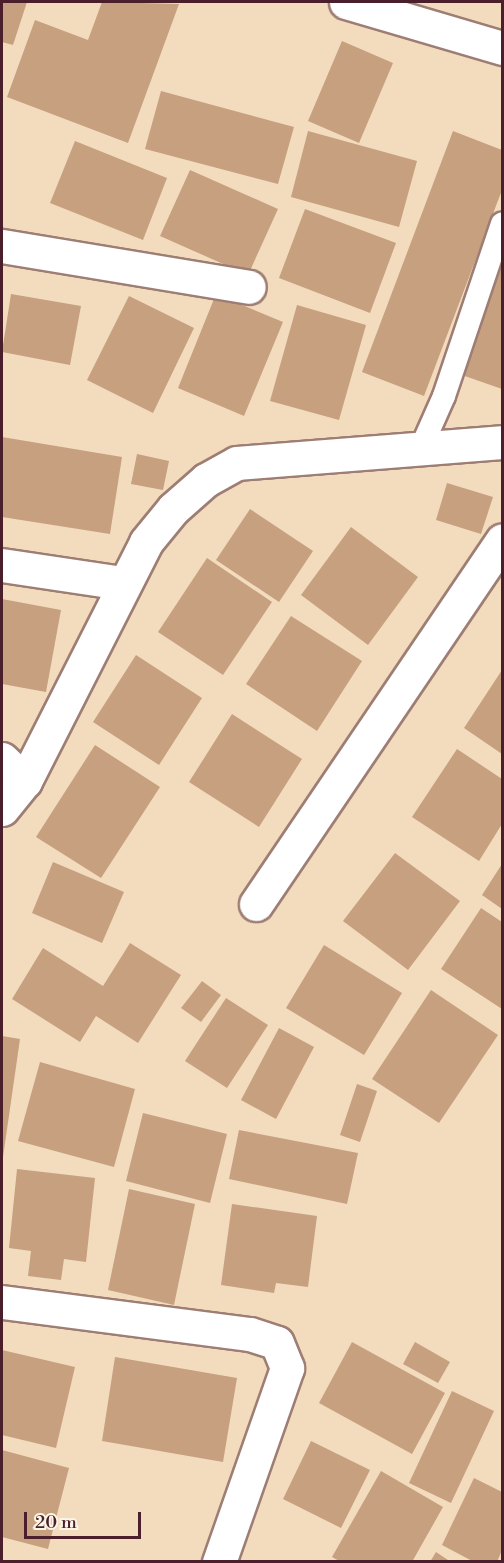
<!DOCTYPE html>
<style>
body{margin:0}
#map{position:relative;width:504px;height:1563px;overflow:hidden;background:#f3dcbd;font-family:"Libre Bodoni",serif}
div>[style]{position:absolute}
.building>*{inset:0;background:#c6a07f}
.roads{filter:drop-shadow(2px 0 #9e7e74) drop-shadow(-2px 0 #9e7e74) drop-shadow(0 2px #9e7e74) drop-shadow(0 -2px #9e7e74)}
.lane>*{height:22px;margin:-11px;padding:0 11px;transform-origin:11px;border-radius:11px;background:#fff}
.street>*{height:33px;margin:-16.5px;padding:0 16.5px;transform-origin:16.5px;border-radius:16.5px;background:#fff}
span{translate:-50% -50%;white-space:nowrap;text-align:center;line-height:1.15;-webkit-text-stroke:6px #fcf5e5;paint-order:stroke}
.frame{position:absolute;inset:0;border:3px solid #4a1f2b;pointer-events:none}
.scale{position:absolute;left:24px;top:1512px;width:117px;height:27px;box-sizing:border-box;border:3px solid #4a1f2b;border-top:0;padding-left:8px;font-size:18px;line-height:21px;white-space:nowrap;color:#4a1f2b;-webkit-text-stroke:4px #fcf5e5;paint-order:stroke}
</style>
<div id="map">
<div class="building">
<div style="clip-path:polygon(2px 2px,27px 2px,13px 45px,2px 42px)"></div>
<div style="clip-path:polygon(102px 2px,179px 4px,128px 143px,7px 97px,35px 20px,88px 40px)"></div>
<div style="clip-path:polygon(342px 41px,393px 63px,359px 143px,308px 121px)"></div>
<div style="clip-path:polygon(161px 91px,294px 127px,278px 184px,145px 149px)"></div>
<div style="clip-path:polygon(308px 131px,417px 161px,399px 227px,291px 197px)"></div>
<div style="clip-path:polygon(453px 131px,502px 150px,502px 190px,424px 396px,362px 372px)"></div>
<div style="clip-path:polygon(75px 141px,167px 178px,143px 240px,50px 203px)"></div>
<div style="clip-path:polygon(190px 170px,278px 209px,248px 275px,160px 236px)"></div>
<div style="clip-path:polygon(305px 209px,396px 243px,370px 313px,279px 278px)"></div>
<div style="clip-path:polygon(502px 260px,502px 389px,462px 375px)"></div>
<div style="clip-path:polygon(11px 294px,81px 306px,70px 365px,2px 352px)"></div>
<div style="clip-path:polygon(216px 294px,283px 322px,244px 416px,178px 388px)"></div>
<div style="clip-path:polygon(129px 296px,194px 328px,153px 413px,87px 380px)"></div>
<div style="clip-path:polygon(297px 305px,366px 325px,339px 420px,270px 401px)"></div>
<div style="clip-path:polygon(2px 437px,122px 457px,110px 534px,2px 517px)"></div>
<div style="clip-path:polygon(137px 454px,169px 461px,163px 490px,131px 484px)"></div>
<div style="clip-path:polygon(447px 483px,493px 497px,481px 534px,436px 520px)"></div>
<div style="clip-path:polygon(250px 509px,313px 551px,279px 602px,216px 560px)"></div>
<div style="clip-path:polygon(351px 527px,418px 577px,368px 645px,301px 595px)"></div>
<div style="clip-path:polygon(207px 558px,272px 602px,223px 675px,158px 632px)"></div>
<div style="clip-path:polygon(2px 599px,61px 610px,46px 692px,2px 684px)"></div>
<div style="clip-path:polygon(291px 616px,362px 661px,317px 731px,246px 684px)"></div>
<div style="clip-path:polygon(136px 655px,202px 698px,159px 765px,93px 722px)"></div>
<div style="clip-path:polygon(502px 670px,502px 754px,464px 728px)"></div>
<div style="clip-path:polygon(232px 714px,302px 759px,259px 827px,189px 782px)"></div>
<div style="clip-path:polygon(95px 745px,160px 787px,101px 878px,36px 837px)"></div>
<div style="clip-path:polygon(457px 749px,502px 779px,502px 824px,479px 861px,412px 817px)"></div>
<div style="clip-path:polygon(395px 853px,460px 901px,408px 970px,343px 921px)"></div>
<div style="clip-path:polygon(53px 862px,124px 892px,102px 943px,32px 913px)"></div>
<div style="clip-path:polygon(502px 864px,502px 909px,482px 895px)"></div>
<div style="clip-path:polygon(481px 908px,502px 922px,502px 1009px,441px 969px)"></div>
<div style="clip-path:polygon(130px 943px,181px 975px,138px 1043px,96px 1016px,80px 1042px,12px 999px,43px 948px,103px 986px)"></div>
<div style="clip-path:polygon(324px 945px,402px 993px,364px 1055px,286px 1008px)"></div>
<div style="clip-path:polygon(202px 981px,221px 995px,201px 1022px,181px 1008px)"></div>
<div style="clip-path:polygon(431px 990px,498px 1035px,439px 1123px,372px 1079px)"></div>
<div style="clip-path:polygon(226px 998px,268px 1025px,227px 1088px,185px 1061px)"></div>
<div style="clip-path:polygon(279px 1028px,314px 1047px,276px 1119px,241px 1100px)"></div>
<div style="clip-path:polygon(2px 1036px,20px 1039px,3px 1157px,2px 1157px)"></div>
<div style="clip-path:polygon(40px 1062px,135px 1089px,114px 1167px,18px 1141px)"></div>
<div style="clip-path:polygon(357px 1084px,377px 1091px,360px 1142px,340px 1135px)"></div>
<div style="clip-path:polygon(143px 1113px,227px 1134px,210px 1203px,126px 1181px)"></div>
<div style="clip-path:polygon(239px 1130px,358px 1153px,347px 1204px,229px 1179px)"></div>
<div style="clip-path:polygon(17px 1169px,95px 1178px,86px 1262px,64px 1259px,61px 1280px,28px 1276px,31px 1251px,9px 1248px)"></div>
<div style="clip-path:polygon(129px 1189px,195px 1204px,174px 1305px,108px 1290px)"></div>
<div style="clip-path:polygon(232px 1204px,317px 1216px,308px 1287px,276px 1283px,274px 1293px,221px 1285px)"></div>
<div style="clip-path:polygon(352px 1342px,445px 1393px,412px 1454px,319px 1403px)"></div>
<div style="clip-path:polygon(415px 1342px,450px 1362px,438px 1383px,403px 1364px)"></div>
<div style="clip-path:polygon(2px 1350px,75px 1367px,56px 1448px,2px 1435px)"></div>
<div style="clip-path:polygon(115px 1357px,237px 1378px,223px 1462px,102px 1441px)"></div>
<div style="clip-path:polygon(452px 1391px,494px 1411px,451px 1503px,409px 1483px)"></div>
<div style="clip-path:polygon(311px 1441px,370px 1470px,341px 1528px,283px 1499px)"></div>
<div style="clip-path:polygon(2px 1450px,69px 1468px,48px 1549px,2px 1537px)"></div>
<div style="clip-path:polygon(381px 1471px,443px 1507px,412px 1562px,341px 1562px,332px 1557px)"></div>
<div style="clip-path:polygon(474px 1478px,502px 1492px,502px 1550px,497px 1562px,474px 1562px,442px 1545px)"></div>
<div style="clip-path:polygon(436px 1552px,451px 1562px,430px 1562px)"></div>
</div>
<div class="roads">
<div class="lane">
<div style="left:421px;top:448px;width:57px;rotate:-66.1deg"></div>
<div style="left:444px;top:396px;width:182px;rotate:-71.4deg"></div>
</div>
<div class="street">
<div style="left:346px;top:2px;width:163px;rotate:16.4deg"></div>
<div style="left:2px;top:246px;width:250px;rotate:9.4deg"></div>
<div style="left:2px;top:565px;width:122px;rotate:8.5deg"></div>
<div style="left:2px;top:759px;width:32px;rotate:44deg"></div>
<div style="left:2px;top:809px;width:36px;rotate:-51deg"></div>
<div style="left:25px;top:781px;width:268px;rotate:-63.1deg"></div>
<div style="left:146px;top:542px;width:43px;rotate:-50.7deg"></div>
<div style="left:173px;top:509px;width:44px;rotate:-41.3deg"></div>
<div style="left:206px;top:480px;width:35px;rotate:-29deg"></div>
<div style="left:237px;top:463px;width:266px;rotate:-4.5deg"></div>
<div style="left:256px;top:904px;width:439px;rotate:-55.9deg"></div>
<div style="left:2px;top:1302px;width:250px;rotate:7.4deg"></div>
<div style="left:250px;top:1334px;width:28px;rotate:18deg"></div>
<div style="left:277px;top:1343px;width:27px;rotate:68deg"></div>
<div style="left:287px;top:1368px;width:206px;rotate:109.3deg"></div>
</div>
</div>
<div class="frame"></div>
<div class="scale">20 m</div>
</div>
